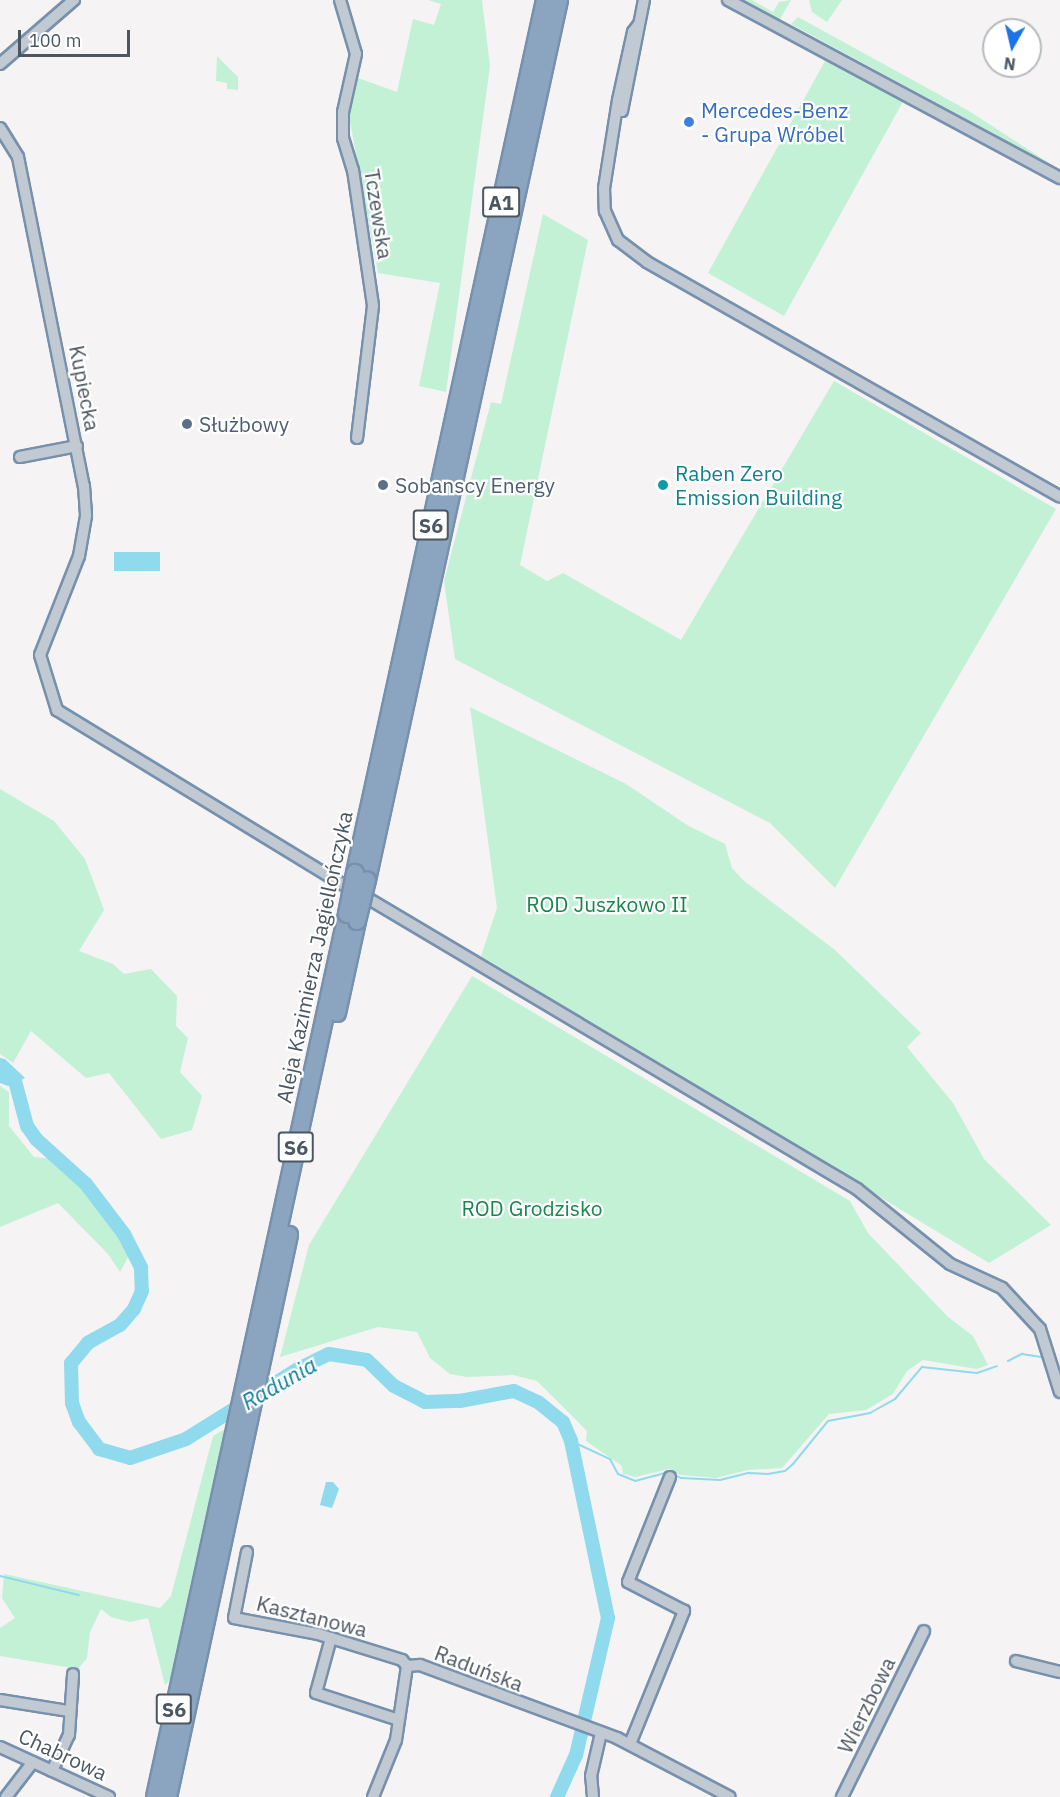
<!DOCTYPE html>
<meta charset="utf-8">
<style>
body{margin:0}
#map{position:relative;width:1060px;height:1797px;overflow:hidden;background:#f5f3f3;font-family:"IBM Plex Sans",sans-serif}
div>[style]{position:absolute}
.green>*{inset:0;background:#c3f1d5}
.water>*{inset:0;background:#90daee}
.stream>*{height:2px;margin:-1px;padding:0 1px;transform-origin:1px;border-radius:1px;background:#90daee}
.river>*{height:14px;margin:-7px;padding:0 7px;transform-origin:7px;border-radius:7px;background:#90daee}
.roads{filter:drop-shadow(2px 0 #7690ad) drop-shadow(-2px 0 #7690ad) drop-shadow(0 2px #7690ad) drop-shadow(0 -2px #7690ad)}
.minor>*{height:10px;margin:-5px;padding:0 5px;transform-origin:5px;border-radius:5px;background:#c1cad2}
.highway>*{height:16px;margin:-8px;padding:0 8px;transform-origin:8px;border-radius:8px;background:#8ba5c1}
.bridges{filter:drop-shadow(2px 0 #7690ad) drop-shadow(-2px 0 #7690ad) drop-shadow(0 2px #7690ad) drop-shadow(0 -2px #7690ad)}
.highway-bridge>*{height:16px;margin:-8px;padding:0 8px;transform-origin:8px;border-radius:8px;background:#8ba5c1}
.dots>*{width:16px;height:16px;translate:-50% -50%;box-sizing:border-box;border:3px solid #fff;border-radius:50%}
span{translate:-50% -50%;white-space:nowrap;text-align:center;line-height:1.15;-webkit-text-stroke:4.5px #fff;paint-order:stroke}
.shield-label span{padding:2px 4px;background:#fff;border:2px solid;border-radius:4px;-webkit-text-stroke-width:0}
.shield-label{font-size:20px;color:#4a5661;font-weight:700}
.shop-label{font-size:21px;color:#366cbe}
.left{translate:0 -50%;text-align:left}
.street-label{font-size:21px;color:#4a5661}
.service-label{font-size:21px;color:#4e5e75}
.culture-label{font-size:21px;color:#0d838f}
.park-label{font-size:21px;color:#17864f}
.water-label{font-size:22px;color:#0c7c9b;font-style:italic}
.north{position:absolute;left:982px;top:18px;width:60px;height:60px;box-sizing:border-box;background:#fff;border:2px solid #b7bbc0;border-radius:50%;rotate:188deg;font-size:16px;font-weight:700;line-height:24px;text-align:center;color:#4a5661}
.north::after{content:'';display:block;margin:auto;width:21px;height:27px;background:#1a73e8;clip-path:polygon(50% 0,100% 100%,50% 72%,0 100%)}
.scale{position:absolute;left:18px;top:30px;width:112px;height:27px;box-sizing:border-box;border:3px solid #4a5661;border-top:0;padding-left:8px;font-size:18px;line-height:21px;white-space:nowrap;color:#4a5661;-webkit-text-stroke:4px #fff;paint-order:stroke}
</style>
<div id="map">
<div class="green">
<div style="clip-path:polygon(428px 0,482px 0,490px 66px,446px 392px,419px 386px,440px 283px,378px 273px,349px 116px,358px 78px,397px 92px,413px 19px,434px 25px,441px 4px)"></div>
<div style="clip-path:polygon(737px 0,752px 0,773px 12px,779px 2px,791px 0,779px 21px)"></div>
<div style="clip-path:polygon(809px 0,842px 0,827px 22px,812px 12px)"></div>
<div style="clip-path:polygon(798px 17px,969px 111px,1060px 170px,791px 24px)"></div>
<div style="clip-path:polygon(821px 54px,905px 98px,784px 316px,708px 273px,825px 61px,819px 57px)"></div>
<div style="clip-path:polygon(217px 56px,238px 77px,238px 90px,227px 89px,227px 83px,216px 81px)"></div>
<div style="clip-path:polygon(543px 214px,588px 240px,520px 565px,547px 581px,563px 573px,681px 640px,834px 381px,1056px 509px,835px 888px,770px 823px,455px 659px,444px 581px,491px 402px,501px 404px)"></div>
<div style="clip-path:polygon(470px 707px,626px 784px,687px 825px,725px 844px,732px 868px,743px 880px,835px 950px,921px 1033px,907px 1047px,953px 1103px,984px 1159px,1051px 1225px,989px 1263px,481px 956px,497px 908px)"></div>
<div style="clip-path:polygon(0 789px,54px 821px,85px 859px,104px 910px,79px 951px,113px 964px,124px 974px,151px 969px,177px 996px,176px 1026px,188px 1038px,180px 1072px,202px 1096px,192px 1130px,161px 1139px,109px 1073px,86px 1078px,31px 1031px,13px 1063px,0 1054px)"></div>
<div style="clip-path:polygon(472px 976px,850px 1201px,868px 1233px,948px 1317px,973px 1336px,988px 1365px,977px 1369px,923px 1360px,907px 1371px,893px 1394px,866px 1410px,829px 1414px,782px 1468px,748px 1470px,716px 1478px,680px 1475px,669px 1469px,635px 1477px,623px 1474px,622px 1466px,586px 1441px,587px 1431px,537px 1381px,513px 1375px,467px 1377px,450px 1374px,430px 1358px,417px 1332px,378px 1327px,280px 1357px,309px 1245px)"></div>
<div style="clip-path:polygon(0 1086px,9px 1092px,9px 1126px,34px 1157px,55px 1159px,86px 1184px,133px 1248px,120px 1272px,108px 1254px,58px 1203px,0 1227px)"></div>
<div style="clip-path:polygon(227px 1428px,173px 1677px,165px 1685px,148px 1618px,130px 1622px,111px 1617px,101px 1609px,90px 1632px,87px 1658px,78px 1669px,0 1656px,0 1628px,15px 1618px,2px 1598px,4px 1574px,160px 1608px,171px 1596px,213px 1436px)"></div>
</div>
<div class="water">
<div style="clip-path:polygon(114px 552px,160px 552px,160px 571px,114px 571px)"></div>
<div style="clip-path:polygon(0 1058px,5px 1059px,25px 1078px,8px 1086px,0 1083px)"></div>
<div style="clip-path:polygon(326px 1482px,333px 1482px,339px 1489px,332px 1508px,320px 1505px)"></div>
</div>
<div class="stream">
<div style="left:1008px;top:1361px;width:16px;rotate:-27deg"></div>
<div style="left:1022px;top:1354px;width:24px;rotate:9deg"></div>
<div style="left:571px;top:1441px;width:43px;rotate:24.8deg"></div>
<div style="left:610px;top:1459px;width:17px;rotate:62deg"></div>
<div style="left:618px;top:1474px;width:18px;rotate:22deg"></div>
<div style="left:635px;top:1481px;width:34px;rotate:-15deg"></div>
<div style="left:668px;top:1472px;width:14px;rotate:25deg"></div>
<div style="left:681px;top:1478px;width:39px;rotate:3deg"></div>
<div style="left:720px;top:1480px;width:30px;rotate:-14deg"></div>
<div style="left:749px;top:1473px;width:19px;rotate:3deg"></div>
<div style="left:768px;top:1474px;width:17px;rotate:-10deg"></div>
<div style="left:785px;top:1471px;width:11px;rotate:-41deg"></div>
<div style="left:793px;top:1464px;width:55px;rotate:-50.9deg"></div>
<div style="left:828px;top:1421px;width:43px;rotate:-10.8deg"></div>
<div style="left:870px;top:1413px;width:29px;rotate:-29deg"></div>
<div style="left:895px;top:1399px;width:42px;rotate:-49.8deg"></div>
<div style="left:922px;top:1367px;width:55px;rotate:6.2deg"></div>
<div style="left:977px;top:1373px;width:21px;rotate:-19deg"></div>
<div style="left:0;top:1576px;width:81px;rotate:13.5deg"></div>
</div>
<div class="river">
<div style="left:0;top:1071px;width:18px;rotate:34deg"></div>
<div style="left:15px;top:1081px;width:47px;rotate:75.1deg"></div>
<div style="left:27px;top:1126px;width:16px;rotate:55deg"></div>
<div style="left:36px;top:1139px;width:67px;rotate:42deg"></div>
<div style="left:86px;top:1184px;width:63px;rotate:52.8deg"></div>
<div style="left:124px;top:1234px;width:38px;rotate:63deg"></div>
<div style="left:141px;top:1268px;width:23px;rotate:88deg"></div>
<div style="left:142px;top:1291px;width:20px;rotate:114deg"></div>
<div style="left:134px;top:1309px;width:21px;rotate:131deg"></div>
<div style="left:120px;top:1325px;width:37px;rotate:151deg"></div>
<div style="left:88px;top:1343px;width:26px;rotate:130deg"></div>
<div style="left:71px;top:1363px;width:40px;rotate:88.6deg"></div>
<div style="left:72px;top:1403px;width:20px;rotate:70deg"></div>
<div style="left:79px;top:1422px;width:34px;rotate:53deg"></div>
<div style="left:99px;top:1449px;width:32px;rotate:16deg"></div>
<div style="left:130px;top:1458px;width:59px;rotate:-18.7deg"></div>
<div style="left:186px;top:1439px;width:132px;rotate:-32deg"></div>
<div style="left:298px;top:1369px;width:34px;rotate:-26deg"></div>
<div style="left:329px;top:1354px;width:38px;rotate:9deg"></div>
<div style="left:367px;top:1360px;width:37px;rotate:44deg"></div>
<div style="left:394px;top:1386px;width:35px;rotate:27deg"></div>
<div style="left:425px;top:1402px;width:35px;rotate:-2deg"></div>
<div style="left:460px;top:1401px;width:55px;rotate:-10.5deg"></div>
<div style="left:514px;top:1391px;width:26px;rotate:25deg"></div>
<div style="left:538px;top:1402px;width:32px;rotate:39deg"></div>
<div style="left:563px;top:1422px;width:21px;rotate:67deg"></div>
<div style="left:571px;top:1441px;width:181px;rotate:78.2deg"></div>
<div style="left:608px;top:1618px;width:141px;rotate:103.1deg"></div>
<div style="left:576px;top:1755px;width:46px;rotate:114.3deg"></div>
</div>
<div class="roads">
<div class="minor">
<div style="left:340px;top:0;width:56px;rotate:73.5deg"></div>
<div style="left:356px;top:54px;width:59px;rotate:102.6deg"></div>
<div style="left:343px;top:112px;width:26px;rotate:90deg"></div>
<div style="left:343px;top:138px;width:34px;rotate:73deg"></div>
<div style="left:353px;top:170px;width:137px;rotate:81.6deg"></div>
<div style="left:373px;top:306px;width:133px;rotate:96.9deg"></div>
<div style="left:728px;top:0;width:377px;rotate:28.2deg"></div>
<div style="left:639px;top:24px;width:10px;rotate:127deg"></div>
<div style="left:633px;top:32px;width:70px;rotate:102.4deg"></div>
<div style="left:618px;top:100px;width:89px;rotate:99deg"></div>
<div style="left:604px;top:188px;width:23px;rotate:88deg"></div>
<div style="left:605px;top:211px;width:32px;rotate:66deg"></div>
<div style="left:618px;top:240px;width:36px;rotate:37deg"></div>
<div style="left:647px;top:262px;width:475px;rotate:29.6deg"></div>
<div style="left:0;top:64px;width:98px;rotate:-40.9deg"></div>
<div style="left:622px;top:111px;width:113px;rotate:-78.8deg"></div>
<div style="left:0;top:128px;width:34px;rotate:58deg"></div>
<div style="left:18px;top:157px;width:336px;rotate:78.7deg"></div>
<div style="left:84px;top:486px;width:30px;rotate:86deg"></div>
<div style="left:86px;top:516px;width:41px;rotate:99.9deg"></div>
<div style="left:79px;top:556px;width:106px;rotate:111.5deg"></div>
<div style="left:40px;top:655px;width:58px;rotate:72.8deg"></div>
<div style="left:57px;top:710px;width:336px;rotate:31.4deg"></div>
<div style="left:20px;top:457px;width:58px;rotate:-10.9deg"></div>
<div style="left:369px;top:899px;width:568px;rotate:30.72deg"></div>
<div style="left:857px;top:1189px;width:119px;rotate:38.9deg"></div>
<div style="left:950px;top:1264px;width:57px;rotate:24.8deg"></div>
<div style="left:1002px;top:1288px;width:56px;rotate:47.2deg"></div>
<div style="left:1040px;top:1329px;width:66px;rotate:72.4deg"></div>
<div style="left:247px;top:1552px;width:67px;rotate:101.1deg"></div>
<div style="left:234px;top:1618px;width:86px;rotate:10.8deg"></div>
<div style="left:318px;top:1634px;width:88px;rotate:17.2deg"></div>
<div style="left:402px;top:1660px;width:8px;rotate:50deg"></div>
<div style="left:331px;top:1638px;width:57px;rotate:105.3deg"></div>
<div style="left:316px;top:1693px;width:87px;rotate:18deg"></div>
<div style="left:1016px;top:1661px;width:45px;rotate:14deg"></div>
<div style="left:407px;top:1666px;width:13px;rotate:-4deg"></div>
<div style="left:420px;top:1665px;width:210px;rotate:20.3deg"></div>
<div style="left:617px;top:1738px;width:127px;rotate:27.6deg"></div>
<div style="left:0;top:1700px;width:70px;rotate:9.1deg"></div>
<div style="left:630px;top:1744px;width:144px;rotate:-67.9deg"></div>
<div style="left:684px;top:1611px;width:63px;rotate:-152.6deg"></div>
<div style="left:628px;top:1582px;width:113px;rotate:-68.2deg"></div>
<div style="left:0;top:1747px;width:120px;rotate:24.6deg"></div>
<div style="left:52px;top:1771px;width:40px;rotate:-65deg"></div>
<div style="left:69px;top:1735px;width:61px;rotate:-86.2deg"></div>
<div style="left:6px;top:1797px;width:44px;rotate:-52.4deg"></div>
<div style="left:373px;top:1797px;width:61px;rotate:-68deg"></div>
<div style="left:396px;top:1740px;width:75px;rotate:-81.5deg"></div>
<div style="left:593px;top:1797px;width:21px;rotate:-95deg"></div>
<div style="left:591px;top:1776px;width:44px;rotate:-76.9deg"></div>
<div style="left:842px;top:1797px;width:185px;rotate:-63.7deg"></div>
</div>
<div class="highway">
<div style="left:355px;top:873px;width:893px;rotate:-77.72deg"></div>
<div style="left:367px;top:880px;width:901px;rotate:-77.69deg"></div>
<div style="left:337px;top:1013px;width:94px;rotate:-77.7deg"></div>
<div style="left:155px;top:1797px;width:904px;rotate:-77.73deg"></div>
<div style="left:168px;top:1797px;width:575px;rotate:-77.85deg"></div>
</div>
</div>
<div class="bridges">
<div class="highway-bridge">
<div style="left:347px;top:914px;width:42px;rotate:-79deg"></div>
<div style="left:357px;top:921px;width:42px;rotate:-76.3deg"></div>
</div>
</div>
<div class="dots">
<div style="left:689px;top:122px;background:#3f7fe0"></div>
<div style="left:187px;top:424px;background:#5c6f8a"></div>
<div style="left:383px;top:485px;background:#5c6f8a"></div>
<div style="left:663px;top:485px;background:#0f9aa8"></div>
</div>
<div class="shield-label">
<span style="left:501px;top:202px">A1</span>
<span style="left:431px;top:525px">S6</span>
<span style="left:296px;top:1147px">S6</span>
<span style="left:174px;top:1709px">S6</span>
</div>
<div class="shop-label">
<span class="left" style="left:701px;top:122px">Mercedes-Benz<br>- Grupa Wróbel</span>
</div>
<div class="street-label">
<span style="left:379px;top:214px;rotate:81deg">Tczewska</span>
<span style="left:85px;top:388px;rotate:79deg">Kupiecka</span>
<span style="left:314px;top:957px;rotate:-78deg">Aleja Kazimierza Jagiellończyka</span>
<span style="left:312px;top:1616px;rotate:14deg">Kasztanowa</span>
<span style="left:479px;top:1668px;rotate:21deg">Raduńska</span>
<span style="left:866px;top:1705px;rotate:-64deg">Wierzbowa</span>
<span style="left:63px;top:1754px;rotate:25deg">Chabrowa</span>
</div>
<div class="service-label">
<span class="left" style="left:199px;top:424px">Służbowy</span>
<span class="left" style="left:395px;top:485px">Sobanscy Energy</span>
</div>
<div class="culture-label">
<span class="left" style="left:675px;top:485px">Raben Zero<br>Emission Building</span>
</div>
<div class="park-label">
<span style="left:607px;top:904px">ROD Juszkowo II</span>
<span style="left:532px;top:1208px">ROD Grodzisko</span>
</div>
<div class="water-label">
<span style="left:279px;top:1383px;rotate:-30deg">Radunia</span>
</div>
<div class="north">N</div>
<div class="scale">100 m</div>
</div>
